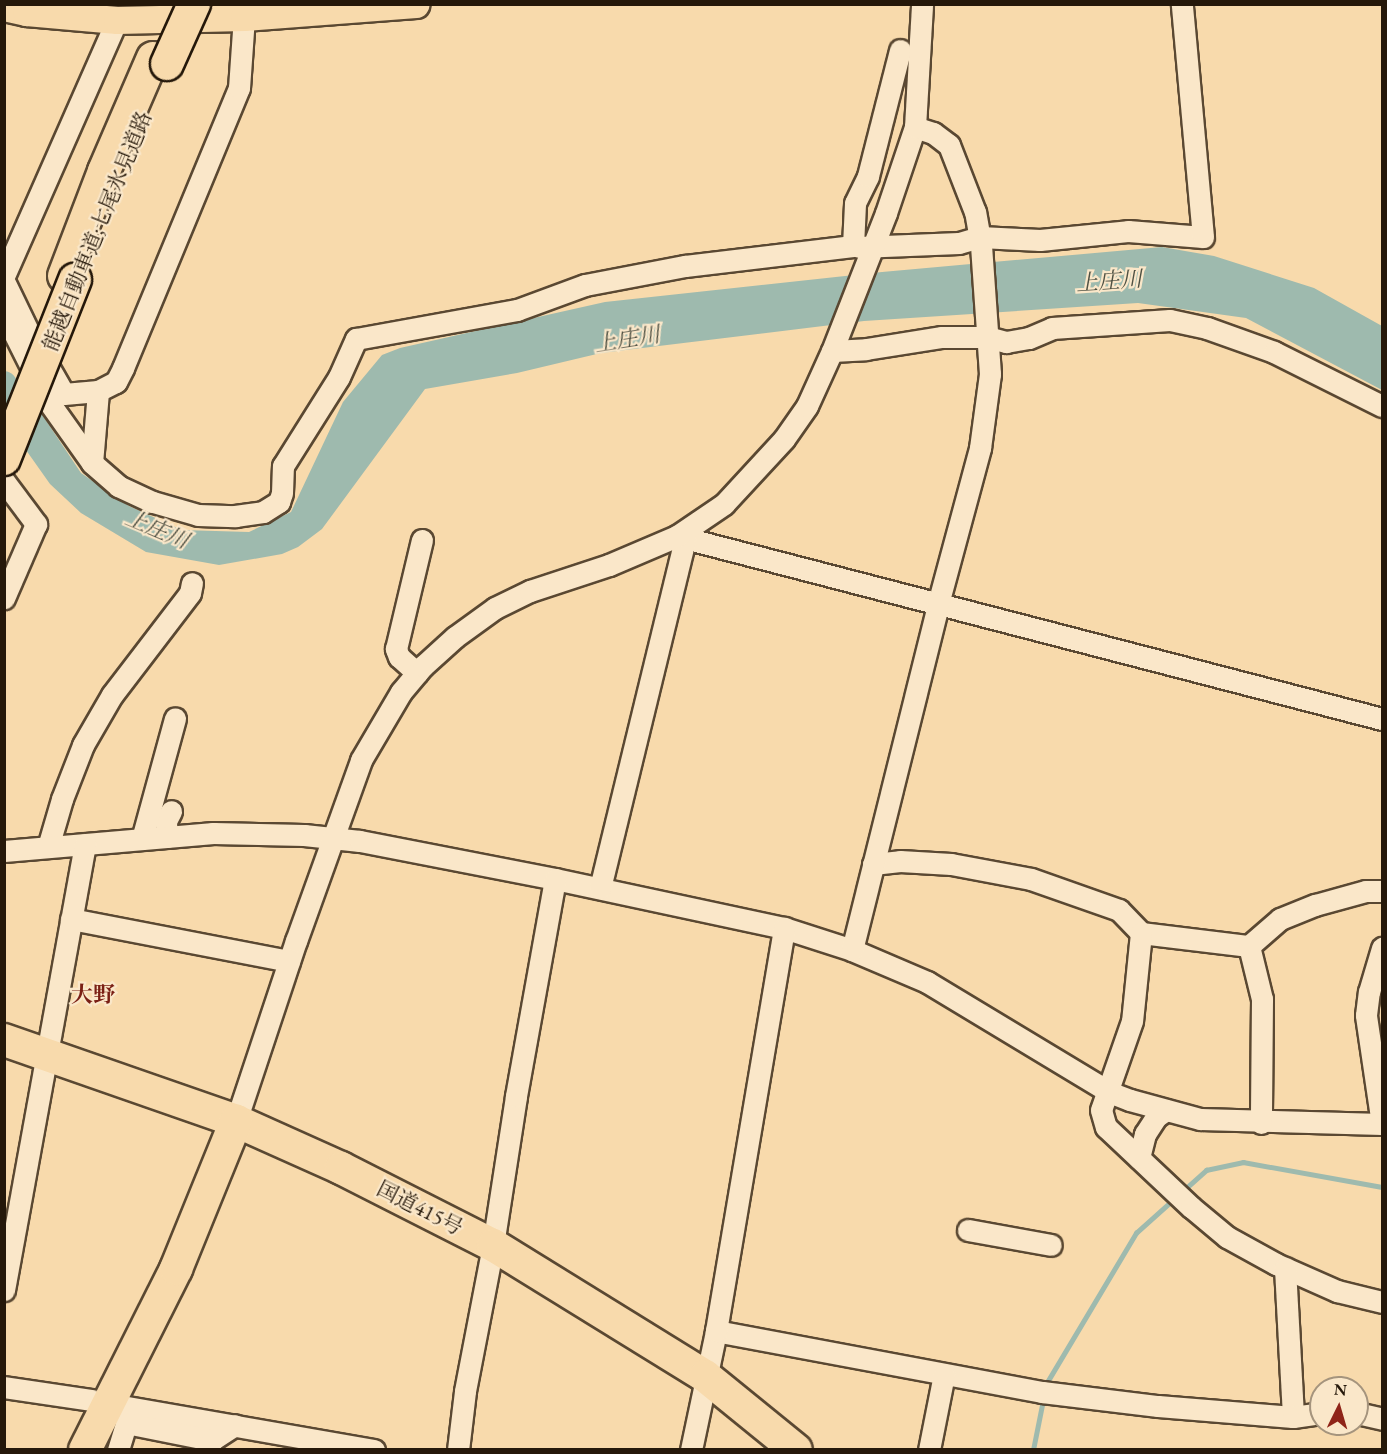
<!DOCTYPE html>
<meta charset="utf-8">
<style>
body{margin:0}
#map{position:relative;width:1387px;height:1454px;overflow:hidden;background:#f8daac;font-family:"EB Garamond","Noto Serif JP",serif}
div>[style]{position:absolute}
.water>*{inset:0;background:#9ebaae}
.stream>*{height:4.5px;margin:-2.25px;padding:0 2.25px;transform-origin:2.25px;border-radius:2.25px;background:#9ebaae}
.river>*{height:26px;margin:-13px;padding:0 13px;transform-origin:13px;border-radius:13px;background:#9ebaae}
.roads{filter:drop-shadow(2px 0 #5a4832) drop-shadow(-2px 0 #5a4832) drop-shadow(0 2px #5a4832) drop-shadow(0 -2px #5a4832)}
.minor>*{height:21px;margin:-10.5px;padding:0 10.5px;transform-origin:10.5px;border-radius:10.5px;background:#fae7c9}
.major>*{height:27px;margin:-13.5px;padding:0 13.5px;transform-origin:13.5px;border-radius:13.5px;background:#f8daac}
.highway>*{height:32px;margin:-16px;padding:0 16px;transform-origin:16px;border-radius:16px;background:#f8daac}
.bridges{filter:drop-shadow(2px 0 #25180a) drop-shadow(-2px 0 #25180a) drop-shadow(0 2px #25180a) drop-shadow(0 -2px #25180a)}
.highway-bridge>*{height:32px;margin:-16px;padding:0 16px;transform-origin:16px;border-radius:16px;background:#f8daac}
span{translate:-50% -50%;white-space:nowrap;text-align:center;line-height:1.15;-webkit-text-stroke:4.5px #fae7c9;paint-order:stroke}
.street-label{font-size:21px;color:#25180a}
.water-label{font-size:22px;color:#4f5143;font-style:italic}
.neighbourhood-label{font-size:22px;color:#7a1f14;font-weight:700}
.frame{position:absolute;inset:0;border:6px solid #25180a;pointer-events:none}
.north{position:absolute;left:1309px;top:1376px;width:60px;height:60px;box-sizing:border-box;background:#fae7c9;border:2px solid #a5947d;border-radius:50%;rotate:5deg;font-size:16px;font-weight:700;line-height:24px;text-align:center;color:#25180a}
.north::after{content:'';display:block;margin:auto;width:21px;height:27px;background:#8f2418;clip-path:polygon(50% 0,100% 100%,50% 72%,0 100%)}
</style>
<div id="map">
<div class="water">
<div style="clip-path:polygon(1162px 247px,1214px 256px,1314px 288px,1382px 326px,1382px 390px,1246px 318px,1138px 303px,864px 321px,601px 353px,517px 373px,425px 389px,322px 529px,298px 547px,282px 554px,219px 565px,146px 552px,81px 513px,50px 484px,21px 443px,35px 404px,81px 473px,129px 506px,182px 530px,249px 532px,291px 512px,343px 402px,382px 355px,400px 348px,605px 302px,882px 272px)"></div>
</div>
<div class="stream">
<div style="left:1184px;top:1190px;width:30px;rotate:-42deg"></div>
<div style="left:1206px;top:1170px;width:38px;rotate:-12deg"></div>
<div style="left:1243px;top:1162px;width:141px;rotate:10.2deg"></div>
<div style="left:1046px;top:1384px;width:176px;rotate:-59.2deg"></div>
<div style="left:1136px;top:1233px;width:52px;rotate:-41.9deg"></div>
<div style="left:1033px;top:1450px;width:46px;rotate:-78.7deg"></div>
</div>
<div class="river">
<div style="left:4px;top:384px;width:48px;rotate:59.7deg"></div>
</div>
<div class="roads">
<div class="minor">
<div style="left:859px;top:247px;width:100px;rotate:-2.3deg"></div>
<div style="left:959px;top:243px;width:22px;rotate:-16deg"></div>
<div style="left:980px;top:237px;width:60px;rotate:2.9deg"></div>
<div style="left:1040px;top:240px;width:88px;rotate:-5.8deg"></div>
<div style="left:1128px;top:231px;width:75px;rotate:4.6deg"></div>
<div style="left:1203px;top:237px;width:234px;rotate:-95.2deg"></div>
<div style="left:4px;top:276px;width:280px;rotate:-66.2deg"></div>
<div style="left:4px;top:281px;width:58px;rotate:64.3deg"></div>
<div style="left:29px;top:333px;width:70px;rotate:60.2deg"></div>
<div style="left:64px;top:394px;width:34px;rotate:-5deg"></div>
<div style="left:4px;top:313px;width:98px;rotate:63.4deg"></div>
<div style="left:48px;top:401px;width:76px;rotate:54.6deg"></div>
<div style="left:92px;top:463px;width:72px;rotate:-85.2deg"></div>
<div style="left:98px;top:391px;width:20px;rotate:-27deg"></div>
<div style="left:116px;top:382px;width:16px;rotate:-63deg"></div>
<div style="left:123px;top:368px;width:303px;rotate:-67.5deg"></div>
<div style="left:239px;top:88px;width:71px;rotate:-86deg"></div>
<div style="left:832px;top:351px;width:34px;rotate:-3deg"></div>
<div style="left:866px;top:349px;width:77px;rotate:-9deg"></div>
<div style="left:942px;top:337px;width:45px"></div>
<div style="left:987px;top:337px;width:20px;rotate:15deg"></div>
<div style="left:1006px;top:342px;width:23px;rotate:-10deg"></div>
<div style="left:1029px;top:338px;width:25px;rotate:-23deg"></div>
<div style="left:1052px;top:328px;width:118px;rotate:-3.9deg"></div>
<div style="left:1170px;top:320px;width:38px;rotate:12deg"></div>
<div style="left:1207px;top:328px;width:71px;rotate:19.7deg"></div>
<div style="left:1274px;top:352px;width:121px;rotate:26.6deg"></div>
<div style="left:92px;top:463px;width:35px;rotate:41deg"></div>
<div style="left:118px;top:486px;width:38px;rotate:25deg"></div>
<div style="left:153px;top:502px;width:47px;rotate:16.1deg"></div>
<div style="left:198px;top:515px;width:37px;rotate:2deg"></div>
<div style="left:235px;top:516px;width:28px;rotate:-8deg"></div>
<div style="left:263px;top:512px;width:19px;rotate:-32deg"></div>
<div style="left:279px;top:502px;width:9px;rotate:-72deg"></div>
<div style="left:282px;top:493px;width:27px;rotate:-88deg"></div>
<div style="left:283px;top:466px;width:105px;rotate:-57.8deg"></div>
<div style="left:339px;top:377px;width:42px;rotate:-65.9deg"></div>
<div style="left:356px;top:339px;width:164px;rotate:-10.2deg"></div>
<div style="left:517px;top:310px;width:72px;rotate:-20.2deg"></div>
<div style="left:585px;top:285px;width:102px;rotate:-10.8deg"></div>
<div style="left:685px;top:266px;width:169px;rotate:-6.8deg"></div>
<div style="left:853px;top:246px;width:43px;rotate:-87.3deg"></div>
<div style="left:855px;top:203px;width:30px;rotate:-64deg"></div>
<div style="left:868px;top:176px;width:130px;rotate:-75.7deg"></div>
<div style="left:4px;top:481px;width:54px;rotate:53.3deg"></div>
<div style="left:36px;top:524px;width:81px;rotate:113.4deg"></div>
<div style="left:677px;top:536px;width:728px;rotate:14.55deg"></div>
<div style="left:417px;top:673px;width:24px;rotate:-138deg"></div>
<div style="left:399px;top:657px;width:9px;rotate:-111deg"></div>
<div style="left:396px;top:649px;width:112px;rotate:-76.6deg"></div>
<div style="left:167px;top:837px;width:16px;rotate:-94deg"></div>
<div style="left:166px;top:821px;width:11px;rotate:-63deg"></div>
<div style="left:142px;top:839px;width:125px;rotate:-74.7deg"></div>
<div style="left:48px;top:847px;width:50px;rotate:-73.7deg"></div>
<div style="left:62px;top:799px;width:58px;rotate:-68.7deg"></div>
<div style="left:83px;top:745px;width:58px;rotate:-59.9deg"></div>
<div style="left:112px;top:695px;width:128px;rotate:-52.6deg"></div>
<div style="left:190px;top:593px;width:10px;rotate:-79deg"></div>
<div style="left:4px;top:851px;width:210px;rotate:-4.9deg"></div>
<div style="left:213px;top:833px;width:91px;rotate:1.3deg"></div>
<div style="left:304px;top:835px;width:56px;rotate:6.1deg"></div>
<div style="left:360px;top:841px;width:199px;rotate:11deg"></div>
<div style="left:555px;top:879px;width:234px;rotate:12.1deg"></div>
<div style="left:784px;top:928px;width:71px;rotate:17.9deg"></div>
<div style="left:852px;top:950px;width:82px;rotate:23.1deg"></div>
<div style="left:927px;top:982px;width:213px;rotate:31.1deg"></div>
<div style="left:1109px;top:1092px;width:22px;rotate:21deg"></div>
<div style="left:1130px;top:1100px;width:73px;rotate:15.2deg"></div>
<div style="left:1200px;top:1119px;width:182px;rotate:1.6deg"></div>
<div style="left:873px;top:864px;width:27px;rotate:-6deg"></div>
<div style="left:900px;top:861px;width:51px;rotate:3.4deg"></div>
<div style="left:951px;top:864px;width:81px;rotate:10.6deg"></div>
<div style="left:1031px;top:879px;width:93px;rotate:19.4deg"></div>
<div style="left:1119px;top:910px;width:32px;rotate:46deg"></div>
<div style="left:1141px;top:933px;width:109px;rotate:6.9deg"></div>
<div style="left:1249px;top:946px;width:41px;rotate:-41.1deg"></div>
<div style="left:1280px;top:919px;width:38px;rotate:-22deg"></div>
<div style="left:1315px;top:905px;width:53px;rotate:-15.4deg"></div>
<div style="left:1366px;top:891px;width:16px"></div>
<div style="left:600px;top:888px;width:359px;rotate:-76.3deg"></div>
<div style="left:71px;top:919px;width:222px;rotate:10.9deg"></div>
<div style="left:1141px;top:933px;width:88px;rotate:95.8deg"></div>
<div style="left:1132px;top:1021px;width:94px;rotate:109.2deg"></div>
<div style="left:1101px;top:1110px;width:18px;rotate:74deg"></div>
<div style="left:1106px;top:1127px;width:117px;rotate:43.3deg"></div>
<div style="left:1191px;top:1207px;width:47px;rotate:39.8deg"></div>
<div style="left:1227px;top:1237px;width:56px;rotate:28.9deg"></div>
<div style="left:1276px;top:1264px;width:67px;rotate:23.9deg"></div>
<div style="left:1337px;top:1291px;width:46px;rotate:13.7deg"></div>
<div style="left:1249px;top:946px;width:55px;rotate:76.2deg"></div>
<div style="left:1262px;top:999px;width:124px;rotate:90.5deg"></div>
<div style="left:852px;top:950px;width:357px;rotate:-76deg"></div>
<div style="left:938px;top:604px;width:162px;rotate:-74.9deg"></div>
<div style="left:980px;top:448px;width:75px;rotate:-82.3deg"></div>
<div style="left:990px;top:374px;width:129px;rotate:-94deg"></div>
<div style="left:981px;top:245px;width:34px;rotate:-100deg"></div>
<div style="left:975px;top:212px;width:72px;rotate:-111.2deg"></div>
<div style="left:949px;top:145px;width:20px;rotate:-143deg"></div>
<div style="left:933px;top:133px;width:19px;rotate:-162deg"></div>
<div style="left:236px;top:1121px;width:190px;rotate:-71.6deg"></div>
<div style="left:296px;top:941px;width:192px;rotate:-70.2deg"></div>
<div style="left:361px;top:760px;width:79px;rotate:-59.5deg"></div>
<div style="left:401px;top:692px;width:34px;rotate:-50deg"></div>
<div style="left:423px;top:666px;width:43px;rotate:-42.2deg"></div>
<div style="left:455px;top:637px;width:49px;rotate:-35.9deg"></div>
<div style="left:495px;top:608px;width:39px;rotate:-26deg"></div>
<div style="left:530px;top:591px;width:83px;rotate:-18.2deg"></div>
<div style="left:609px;top:565px;width:74px;rotate:-23.1deg"></div>
<div style="left:677px;top:536px;width:57px;rotate:-34.2deg"></div>
<div style="left:724px;top:504px;width:88px;rotate:-47.3deg"></div>
<div style="left:784px;top:439px;width:40px;rotate:-55.1deg"></div>
<div style="left:807px;top:406px;width:60px;rotate:-65.6deg"></div>
<div style="left:832px;top:351px;width:148px;rotate:-68.6deg"></div>
<div style="left:886px;top:213px;width:91px;rotate:-71.4deg"></div>
<div style="left:915px;top:127px;width:123px;rotate:-86.7deg"></div>
<div style="left:1382px;top:1124px;width:110px;rotate:-98.4deg"></div>
<div style="left:1366px;top:1015px;width:23px;rotate:-83deg"></div>
<div style="left:1369px;top:992px;width:46px;rotate:-73.5deg"></div>
<div style="left:1139px;top:1158px;width:25px;rotate:-76deg"></div>
<div style="left:1145px;top:1134px;width:20px;rotate:-57deg"></div>
<div style="left:1156px;top:1117px;width:12px;rotate:-35deg"></div>
<div style="left:968px;top:1230px;width:84px;rotate:10.2deg"></div>
<div style="left:1285px;top:1268px;width:149px;rotate:86.9deg"></div>
<div style="left:4px;top:1290px;width:453px;rotate:-79.7deg"></div>
<div style="left:716px;top:1331px;width:332px;rotate:10.6deg"></div>
<div style="left:1042px;top:1392px;width:117px;rotate:6.9deg"></div>
<div style="left:1158px;top:1406px;width:135px;rotate:4.7deg"></div>
<div style="left:1293px;top:1417px;width:28px;rotate:-8deg"></div>
<div style="left:4px;top:1387px;width:89px;rotate:8.4deg"></div>
<div style="left:116px;top:1405px;width:262px;rotate:9.9deg"></div>
<div style="left:1357px;top:1413px;width:26px;rotate:13deg"></div>
<div style="left:118px;top:1450px;width:28px;rotate:-73deg"></div>
<div style="left:126px;top:1423px;width:88px;rotate:11.2deg"></div>
<div style="left:212px;top:1440px;width:27px;rotate:-33deg"></div>
<div style="left:458px;top:1450px;width:59px;rotate:-83.2deg"></div>
<div style="left:465px;top:1391px;width:149px;rotate:-79.1deg"></div>
<div style="left:493px;top:1245px;width:151px;rotate:-81.2deg"></div>
<div style="left:516px;top:1096px;width:220px;rotate:-79.8deg"></div>
<div style="left:691px;top:1450px;width:122px;rotate:-78.1deg"></div>
<div style="left:716px;top:1331px;width:409px;rotate:-80.4deg"></div>
<div style="left:929px;top:1450px;width:77px;rotate:-78.8deg"></div>
</div>
<div class="major">
<div style="left:4px;top:7px;width:23px;rotate:13deg"></div>
<div style="left:26px;top:12px;width:91px;rotate:5deg"></div>
<div style="left:117px;top:20px;width:127px;rotate:-1.4deg"></div>
<div style="left:244px;top:17px;width:172px;rotate:-4.3deg"></div>
</div>
<div class="highway">
<div style="left:64px;top:276px;width:112px;rotate:-69.1deg"></div>
<div style="left:104px;top:171px;width:123px;rotate:-66.6deg"></div>
<div style="left:4px;top:1040px;width:246px;rotate:19.2deg"></div>
<div style="left:236px;top:1121px;width:115px;rotate:24.1deg"></div>
<div style="left:341px;top:1168px;width:170px;rotate:26.9deg"></div>
<div style="left:493px;top:1245px;width:249px;rotate:31.7deg"></div>
<div style="left:705px;top:1376px;width:117px;rotate:39.1deg"></div>
<div style="left:85px;top:1450px;width:203px;rotate:-63.3deg"></div>
<div style="left:176px;top:1269px;width:160px;rotate:-67.9deg"></div>
</div>
</div>
<div class="bridges">
<div class="highway-bridge">
<div style="left:167px;top:64px;width:66px;rotate:-65.8deg"></div>
<div style="left:4px;top:459px;width:193px;rotate:-68.4deg"></div>
</div>
</div>
<div class="street-label">
<span style="left:97px;top:231px;rotate:-68deg">能越自動車道;七尾氷見道路</span>
<span style="left:420px;top:1208px;rotate:27deg">国道415号</span>
</div>
<div class="water-label">
<span style="left:1109px;top:281px;rotate:-4deg">上庄川</span>
<span style="left:627px;top:339px;rotate:-9deg">上庄川</span>
<span style="left:157px;top:529px;rotate:23deg">上庄川</span>
</div>
<div class="neighbourhood-label">
<span style="left:93px;top:995px">大野</span>
</div>
<div class="frame"></div>
<div class="north">N</div>
</div>
